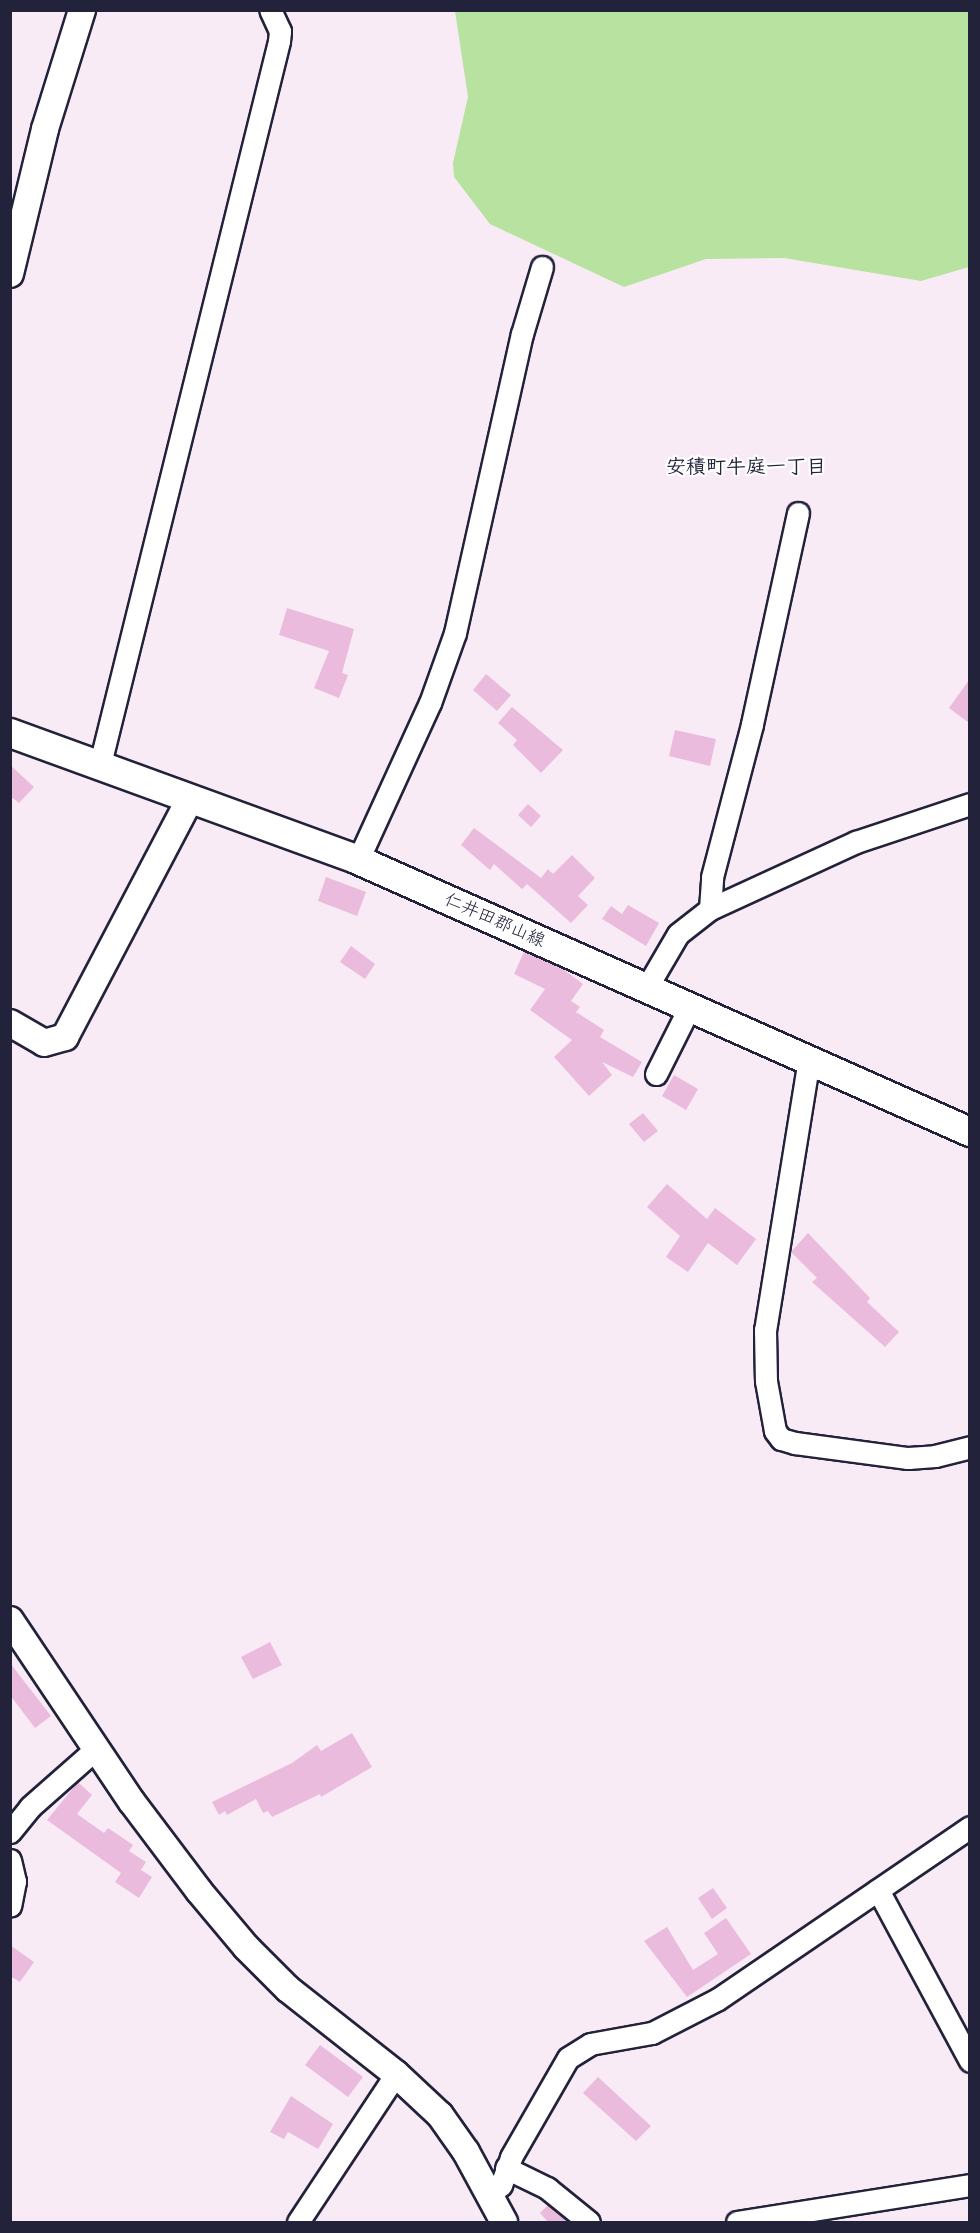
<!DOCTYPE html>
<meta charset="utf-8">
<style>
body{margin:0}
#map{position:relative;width:980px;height:2233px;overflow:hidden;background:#f9ebf5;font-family:"Shantell Sans","Klee One",sans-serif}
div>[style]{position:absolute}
.green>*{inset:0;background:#b7e29f}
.building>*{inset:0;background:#eabbdd}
.roads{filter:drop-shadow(2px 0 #22223b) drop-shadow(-2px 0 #22223b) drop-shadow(0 2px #22223b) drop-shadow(0 -2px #22223b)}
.minor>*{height:21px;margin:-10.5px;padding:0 10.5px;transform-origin:10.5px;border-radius:10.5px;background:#fff}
.tertiary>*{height:26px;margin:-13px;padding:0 13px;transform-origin:13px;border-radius:13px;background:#fff}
.secondary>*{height:28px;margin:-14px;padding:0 14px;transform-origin:14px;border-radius:14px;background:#fff}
span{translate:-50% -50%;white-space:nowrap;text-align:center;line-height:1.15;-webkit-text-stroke:4.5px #fff;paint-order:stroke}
.street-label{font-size:18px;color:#22223b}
.neighbourhood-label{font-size:20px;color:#22223b;font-weight:700}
.frame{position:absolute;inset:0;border:12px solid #22223b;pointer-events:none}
</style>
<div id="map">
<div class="green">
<div style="clip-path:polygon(455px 11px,969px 11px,969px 267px,921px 281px,784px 258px,706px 259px,624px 287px,490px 224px,454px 177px,453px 163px,468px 97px)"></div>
</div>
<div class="building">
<div style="clip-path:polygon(287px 608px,354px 629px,342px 673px,348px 675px,339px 698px,314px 688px,329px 651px,279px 635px)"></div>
<div style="clip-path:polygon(486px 674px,511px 695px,497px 711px,473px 690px)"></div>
<div style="clip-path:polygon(969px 680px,969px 723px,949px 708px)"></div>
<div style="clip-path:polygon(512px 707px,563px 750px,541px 773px,513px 745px,517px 740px,498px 723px)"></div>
<div style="clip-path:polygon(675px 730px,716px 739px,710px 766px,669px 756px)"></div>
<div style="clip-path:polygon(10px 765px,34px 787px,19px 803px,10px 796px)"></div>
<div style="clip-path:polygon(528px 804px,541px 816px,531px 827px,518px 815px)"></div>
<div style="clip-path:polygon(474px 828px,541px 878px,548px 869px,553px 874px,572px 855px,595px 878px,578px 896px,588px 905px,571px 923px,527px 884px,522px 889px,494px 864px,490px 870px,461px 845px)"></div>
<div style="clip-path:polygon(326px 877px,366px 892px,357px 916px,318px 901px)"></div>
<div style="clip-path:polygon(628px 905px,659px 923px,646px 946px,602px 919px,611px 906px,622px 914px)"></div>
<div style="clip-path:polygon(351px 946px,375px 964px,365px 979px,340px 962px)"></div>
<div style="clip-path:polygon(524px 952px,564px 970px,583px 984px,571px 1001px,580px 1007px,576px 1012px,604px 1030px,600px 1037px,642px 1062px,633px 1077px,602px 1062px,612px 1075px,589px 1096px,564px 1068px,554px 1057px,572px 1040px,530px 1010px,545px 989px,514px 974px)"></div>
<div style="clip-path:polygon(674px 1075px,698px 1089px,686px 1110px,662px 1096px)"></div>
<div style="clip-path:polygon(643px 1113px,658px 1131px,644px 1142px,629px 1124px)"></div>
<div style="clip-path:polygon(667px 1184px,707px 1219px,715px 1208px,756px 1239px,737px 1265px,708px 1243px,688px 1272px,666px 1257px,680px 1236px,647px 1207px)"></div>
<div style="clip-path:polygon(808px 1233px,870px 1298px,867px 1302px,899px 1332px,885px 1347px,812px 1282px,817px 1278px,791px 1252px)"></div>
<div style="clip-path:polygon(270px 1642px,282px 1665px,253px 1679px,241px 1657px)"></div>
<div style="clip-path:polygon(10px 1663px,51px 1716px,35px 1728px,10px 1695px)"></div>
<div style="clip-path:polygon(352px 1733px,372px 1767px,321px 1797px,320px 1794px,272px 1817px,268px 1811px,263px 1813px,256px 1799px,227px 1815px,225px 1811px,219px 1815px,212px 1802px,292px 1763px,317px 1745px,321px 1751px)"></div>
<div style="clip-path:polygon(78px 1782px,92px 1795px,77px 1814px,104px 1833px,108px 1828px,133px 1845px,129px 1851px,146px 1862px,141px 1870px,152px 1877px,139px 1898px,115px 1882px,121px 1873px,47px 1820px)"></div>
<div style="clip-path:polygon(713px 1888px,727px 1908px,712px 1919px,698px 1898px)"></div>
<div style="clip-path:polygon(726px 1918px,751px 1954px,687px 1997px,644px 1941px,667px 1927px,693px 1970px,718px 1954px,704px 1933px)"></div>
<div style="clip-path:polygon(10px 1945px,34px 1962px,20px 1982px,10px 1976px)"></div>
<div style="clip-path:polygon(320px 2045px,363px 2077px,348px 2097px,305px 2065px)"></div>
<div style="clip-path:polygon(598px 2077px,651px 2126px,636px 2141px,583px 2093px)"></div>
<div style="clip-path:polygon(291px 2096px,333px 2124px,318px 2149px,288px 2132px,284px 2139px,270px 2132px)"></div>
<div style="clip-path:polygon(548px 2205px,569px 2223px,549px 2223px,540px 2213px)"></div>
</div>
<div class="roads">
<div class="minor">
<div style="left:99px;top:768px;width:749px;rotate:-76.09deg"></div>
<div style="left:279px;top:41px;width:10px;rotate:-84deg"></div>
<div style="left:280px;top:31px;width:23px;rotate:-115deg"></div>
<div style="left:358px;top:860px;width:173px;rotate:-65.4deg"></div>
<div style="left:430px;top:703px;width:74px;rotate:-70.3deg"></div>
<div style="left:455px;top:633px;width:306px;rotate:-77.4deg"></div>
<div style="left:522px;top:334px;width:70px;rotate:-73.4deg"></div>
<div style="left:710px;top:909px;width:32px;rotate:-86deg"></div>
<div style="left:712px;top:877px;width:158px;rotate:-75.3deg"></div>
<div style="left:752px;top:724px;width:216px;rotate:-77.7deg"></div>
<div style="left:647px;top:987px;width:61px;rotate:-59.7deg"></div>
<div style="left:678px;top:934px;width:41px;rotate:-38deg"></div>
<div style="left:710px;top:909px;width:161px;rotate:-24.7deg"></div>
<div style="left:856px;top:842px;width:120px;rotate:-18.4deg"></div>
<div style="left:809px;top:1059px;width:275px;rotate:99.2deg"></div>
<div style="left:765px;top:1330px;width:51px;rotate:88.9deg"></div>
<div style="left:766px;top:1381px;width:51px;rotate:79.8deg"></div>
<div style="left:775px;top:1431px;width:10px;rotate:53deg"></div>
<div style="left:781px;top:1439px;width:15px;rotate:16deg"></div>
<div style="left:795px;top:1443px;width:114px;rotate:7.6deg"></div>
<div style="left:908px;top:1458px;width:27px;rotate:-4deg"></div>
<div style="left:935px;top:1456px;width:36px;rotate:-14deg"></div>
<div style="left:656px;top:1074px;width:76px;rotate:-63.4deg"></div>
<div style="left:10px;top:1832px;width:32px;rotate:-51deg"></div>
<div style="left:30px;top:1807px;width:89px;rotate:-41.4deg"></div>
<div style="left:10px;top:1860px;width:22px;rotate:77deg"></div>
<div style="left:15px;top:1881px;width:25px;rotate:101deg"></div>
<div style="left:878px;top:1890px;width:194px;rotate:61.7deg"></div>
<div style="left:506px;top:2168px;width:46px;rotate:26deg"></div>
<div style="left:547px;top:2188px;width:54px;rotate:39deg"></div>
<div style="left:491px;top:2193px;width:13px;rotate:-39deg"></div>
<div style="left:501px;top:2185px;width:30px;rotate:-70deg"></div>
<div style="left:511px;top:2157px;width:114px;rotate:-60.1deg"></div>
<div style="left:568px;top:2058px;width:26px;rotate:-32deg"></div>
<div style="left:590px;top:2044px;width:63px;rotate:-10.1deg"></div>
<div style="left:652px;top:2033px;width:74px;rotate:-27.3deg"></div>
<div style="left:718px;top:1999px;width:305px;rotate:-34.3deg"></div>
<div style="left:298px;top:2222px;width:178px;rotate:-56.5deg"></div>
<div style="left:737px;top:2222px;width:236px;rotate:-9deg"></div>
</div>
<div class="tertiary">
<div style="left:10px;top:274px;width:149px;rotate:-76.4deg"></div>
<div style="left:45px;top:129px;width:125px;rotate:-72.7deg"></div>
<div style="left:10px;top:1023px;width:39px;rotate:30deg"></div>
<div style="left:44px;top:1043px;width:22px;rotate:-16deg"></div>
<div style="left:65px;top:1037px;width:267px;rotate:-62.3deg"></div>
<div style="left:10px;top:1620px;width:219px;rotate:56.2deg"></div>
<div style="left:132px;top:1802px;width:111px;rotate:53deg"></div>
<div style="left:199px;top:1891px;width:73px;rotate:50deg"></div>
<div style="left:246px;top:1947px;width:59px;rotate:45deg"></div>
<div style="left:288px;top:1989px;width:137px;rotate:38.2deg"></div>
<div style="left:396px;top:2074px;width:60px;rotate:43deg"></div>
<div style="left:440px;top:2115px;width:45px;rotate:54.9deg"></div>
<div style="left:466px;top:2152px;width:80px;rotate:61.5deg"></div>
</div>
<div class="secondary">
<div style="left:10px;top:733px;width:370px;rotate:20deg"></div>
<div style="left:358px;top:860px;width:670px;rotate:23.96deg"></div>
</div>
</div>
<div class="street-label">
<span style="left:495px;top:920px;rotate:24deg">仁井田郡山線</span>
</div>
<div class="neighbourhood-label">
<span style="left:746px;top:466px">安積町牛庭一丁目</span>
</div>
<div class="frame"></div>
</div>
